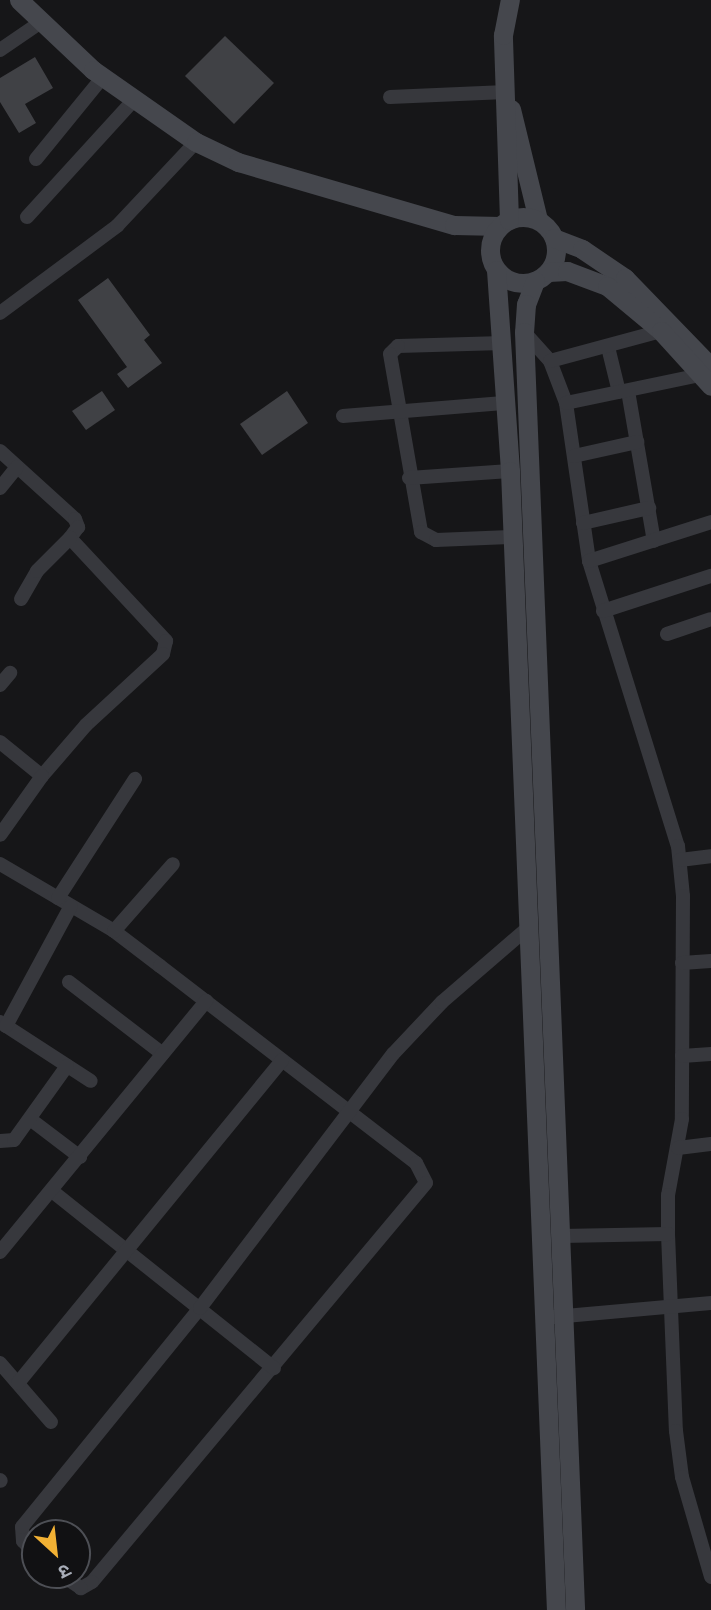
<!DOCTYPE html>
<meta charset="utf-8">
<style>
body{margin:0}
#map{position:relative;width:711px;height:1610px;overflow:hidden;background:#161618;font-family:"Fira Sans Condensed","Noto Sans Devanagari",sans-serif}
div>[style]{position:absolute}
.building>*{inset:0;background:#404145}
.street>*{height:14px;margin:-7px;padding:0 7px;transform-origin:7px;border-radius:7px;background:#37383d}
.secondary>*{height:19px;margin:-9.5px;padding:0 9.5px;transform-origin:9.5px;border-radius:9.5px;background:#45474d}
.secondary>.ring{margin:-9.5px;padding:0;box-sizing:content-box;background:none;border:19px solid #45474d;border-radius:50%}
span{translate:-50% -50%;white-space:nowrap;text-align:center;line-height:1.15;-webkit-text-stroke:5px #111113;paint-order:stroke}
.north{position:absolute;left:21px;top:1519px;width:70px;height:70px;box-sizing:border-box;background:#111113;border:2px solid #4d4f55;border-radius:50%;rotate:153deg;font-size:19px;font-weight:700;line-height:28px;text-align:center;color:#a8adb8}
.north::after{content:'';display:block;margin:auto;width:24px;height:32px;background:#f2b134;clip-path:polygon(50% 0,100% 100%,50% 72%,0 100%)}
</style>
<div id="map">
<div class="building">
<div style="clip-path:polygon(225px 36px,274px 83px,234px 124px,185px 76px)"></div>
<div style="clip-path:polygon(35px 57px,53px 88px,25px 104px,36px 123px,19px 133px,0 102px,0 78px)"></div>
<div style="clip-path:polygon(108px 278px,150px 335px,144px 340px,162px 363px,128px 388px,117px 374px,127px 367px,78px 300px)"></div>
<div style="clip-path:polygon(102px 391px,115px 410px,86px 430px,72px 411px)"></div>
<div style="clip-path:polygon(287px 391px,308px 423px,262px 455px,240px 424px)"></div>
</div>
<div class="street">
<div style="left:0;top:50px;width:50px;rotate:-34.3deg"></div>
<div style="left:390px;top:97px;width:116px;rotate:-2.5deg"></div>
<div style="left:36px;top:159px;width:104px;rotate:-50.8deg"></div>
<div style="left:27px;top:217px;width:157px;rotate:-47.6deg"></div>
<div style="left:0;top:313px;width:146px;rotate:-36.6deg"></div>
<div style="left:117px;top:226px;width:115px;rotate:-46.8deg"></div>
<div style="left:524px;top:332px;width:39px;rotate:48deg"></div>
<div style="left:550px;top:361px;width:45px;rotate:69.1deg"></div>
<div style="left:566px;top:403px;width:160px;rotate:81.7deg"></div>
<div style="left:589px;top:561px;width:299px;rotate:72.7deg"></div>
<div style="left:678px;top:846px;width:50px;rotate:84.3deg"></div>
<div style="left:683px;top:896px;width:223px;rotate:90.3deg"></div>
<div style="left:682px;top:1119px;width:77px;rotate:100.4deg"></div>
<div style="left:668px;top:1195px;width:39px;rotate:90deg"></div>
<div style="left:668px;top:1234px;width:197px;rotate:87.7deg"></div>
<div style="left:676px;top:1431px;width:46px;rotate:82.6deg"></div>
<div style="left:682px;top:1477px;width:104px;rotate:73.8deg"></div>
<div style="left:503px;top:343px;width:105px;rotate:178.4deg"></div>
<div style="left:398px;top:346px;width:11px;rotate:135deg"></div>
<div style="left:390px;top:354px;width:181px;rotate:80.1deg"></div>
<div style="left:421px;top:532px;width:17px;rotate:28deg"></div>
<div style="left:436px;top:540px;width:76px;rotate:-2.3deg"></div>
<div style="left:608px;top:347px;width:46px;rotate:76.3deg"></div>
<div style="left:550px;top:361px;width:115px;rotate:-15.1deg"></div>
<div style="left:628px;top:391px;width:152px;rotate:80.2deg"></div>
<div style="left:566px;top:403px;width:137px;rotate:-11.8deg"></div>
<div style="left:343px;top:416px;width:164px;rotate:-4.6deg"></div>
<div style="left:0;top:451px;width:101px;rotate:42.2deg"></div>
<div style="left:75px;top:519px;width:9px;rotate:69deg"></div>
<div style="left:78px;top:527px;width:14px;rotate:126deg"></div>
<div style="left:70px;top:538px;width:141px;rotate:47deg"></div>
<div style="left:166px;top:641px;width:13px;rotate:103deg"></div>
<div style="left:163px;top:654px;width:105px;rotate:137.3deg"></div>
<div style="left:86px;top:725px;width:67px;rotate:130.8deg"></div>
<div style="left:574px;top:456px;width:65px;rotate:-12.5deg"></div>
<div style="left:409px;top:478px;width:101px;rotate:-4deg"></div>
<div style="left:0;top:488px;width:27px;rotate:-51deg"></div>
<div style="left:583px;top:523px;width:68px;rotate:-12.8deg"></div>
<div style="left:589px;top:561px;width:128px;rotate:-17.7deg"></div>
<div style="left:21px;top:599px;width:32px;rotate:-60deg"></div>
<div style="left:37px;top:571px;width:47px;rotate:-45deg"></div>
<div style="left:603px;top:611px;width:114px;rotate:-18deg"></div>
<div style="left:667px;top:634px;width:46px;rotate:-18.8deg"></div>
<div style="left:0;top:685px;width:16px;rotate:-50deg"></div>
<div style="left:0;top:742px;width:54px;rotate:39deg"></div>
<div style="left:42px;top:776px;width:72px;rotate:125.4deg"></div>
<div style="left:680px;top:860px;width:31px;rotate:-7deg"></div>
<div style="left:0;top:864px;width:132px;rotate:30.4deg"></div>
<div style="left:114px;top:931px;width:58px;rotate:37.3deg"></div>
<div style="left:160px;top:966px;width:323px;rotate:37.6deg"></div>
<div style="left:416px;top:1163px;width:22px;rotate:63deg"></div>
<div style="left:426px;top:1183px;width:520px;rotate:129.93deg"></div>
<div style="left:92px;top:1582px;width:13px;rotate:151deg"></div>
<div style="left:81px;top:1588px;width:23px;rotate:-146deg"></div>
<div style="left:58px;top:898px;width:142px;rotate:-57.1deg"></div>
<div style="left:114px;top:931px;width:89px;rotate:-48.6deg"></div>
<div style="left:682px;top:963px;width:29px;rotate:-4deg"></div>
<div style="left:69px;top:982px;width:118px;rotate:37.5deg"></div>
<div style="left:0;top:1022px;width:108px;rotate:33deg"></div>
<div style="left:6px;top:1026px;width:136px;rotate:-61.6deg"></div>
<div style="left:682px;top:1056px;width:29px;rotate:-4deg"></div>
<div style="left:30px;top:1119px;width:63px;rotate:37.2deg"></div>
<div style="left:0;top:1141px;width:14px;rotate:-4deg"></div>
<div style="left:14px;top:1140px;width:91px;rotate:-54.4deg"></div>
<div style="left:678px;top:1148px;width:33px;rotate:-7deg"></div>
<div style="left:52px;top:1191px;width:284px;rotate:38.6deg"></div>
<div style="left:561px;top:1236px;width:107px;rotate:-1.1deg"></div>
<div style="left:0;top:1252px;width:325px;rotate:-50.6deg"></div>
<div style="left:554px;top:1317px;width:158px;rotate:-5.1deg"></div>
<div style="left:0;top:1363px;width:78px;rotate:49.2deg"></div>
<div style="left:18px;top:1383px;width:417px;rotate:-50.7deg"></div>
<div style="left:0;top:1480px;width:1px;rotate:45deg"></div>
<div style="left:35px;top:1553px;width:17px;rotate:-135deg"></div>
<div style="left:23px;top:1541px;width:14px;rotate:-94deg"></div>
<div style="left:22px;top:1527px;width:282px;rotate:-50.9deg"></div>
<div style="left:200px;top:1308px;width:319px;rotate:-52.8deg"></div>
<div style="left:393px;top:1054px;width:71px;rotate:-46.7deg"></div>
<div style="left:442px;top:1002px;width:116px;rotate:-40.8deg"></div>
</div>
<div class="secondary">
<div style="left:19px;top:0;width:102px;rotate:43.4deg"></div>
<div style="left:93px;top:70px;width:126px;rotate:35deg"></div>
<div style="left:196px;top:142px;width:47px;rotate:25.5deg"></div>
<div style="left:238px;top:162px;width:225px;rotate:16.3deg"></div>
<div style="left:454px;top:225px;width:46px;rotate:1.2deg"></div>
<div style="left:511px;top:109px;width:114px;rotate:76.3deg"></div>
<div class="ring" style="left:490px;top:217px;width:47px;height:47px"></div>
<div style="left:509px;top:220px;width:185px;rotate:-91.9deg"></div>
<div style="left:503px;top:35px;width:36px;rotate:-79deg"></div>
<div style="left:554px;top:238px;width:30px;rotate:21deg"></div>
<div style="left:582px;top:249px;width:52px;rotate:34deg"></div>
<div style="left:625px;top:278px;width:124px;rotate:46deg"></div>
<div style="left:496px;top:270px;width:201px;rotate:86deg"></div>
<div style="left:510px;top:471px;width:1140px;rotate:87.69deg"></div>
<div style="left:548px;top:272px;width:19px;rotate:-3deg"></div>
<div style="left:567px;top:271px;width:43px;rotate:20.6deg"></div>
<div style="left:607px;top:286px;width:70px;rotate:39.8deg"></div>
<div style="left:661px;top:331px;width:74px;rotate:47.7deg"></div>
<div style="left:535px;top:281px;width:25px;rotate:111deg"></div>
<div style="left:526px;top:304px;width:28px;rotate:94deg"></div>
<div style="left:524px;top:332px;width:1279px;rotate:87.71deg"></div>
</div>
<div class="north">उ</div>
</div>
